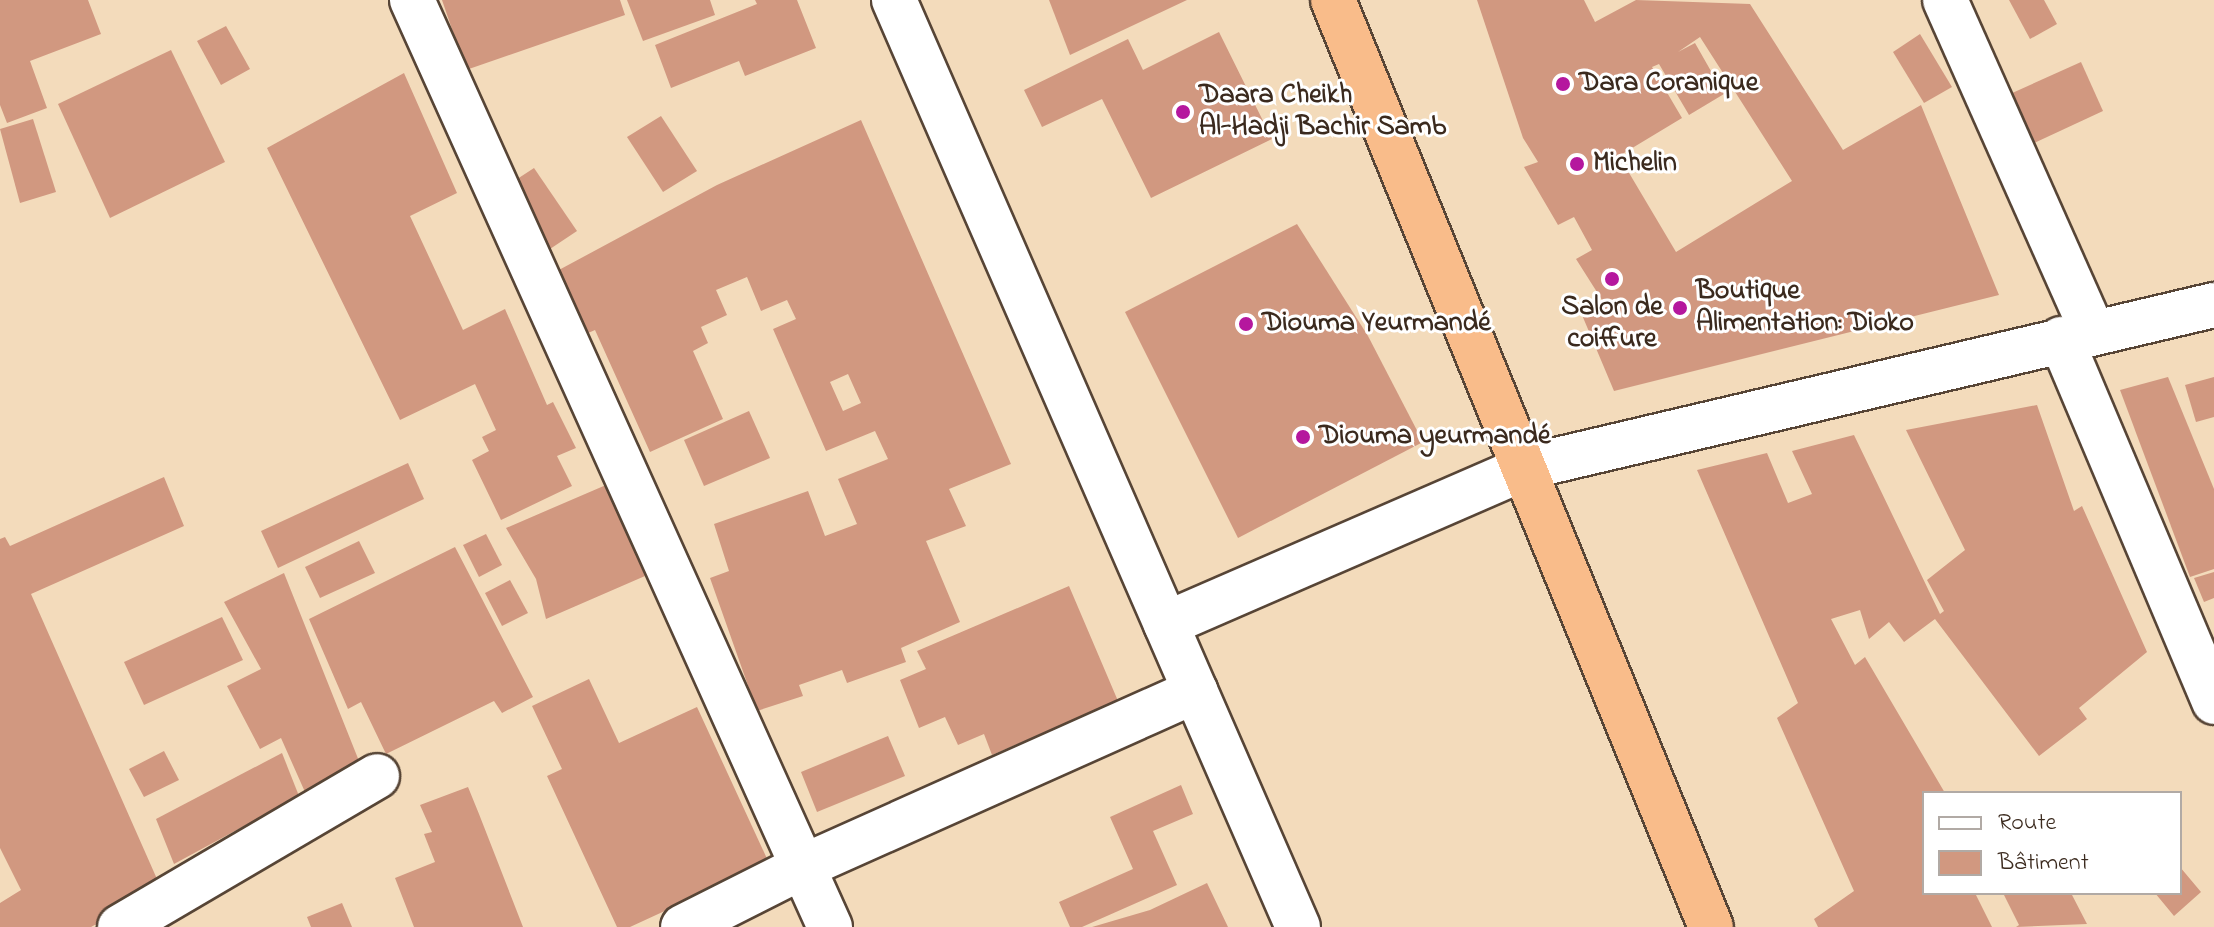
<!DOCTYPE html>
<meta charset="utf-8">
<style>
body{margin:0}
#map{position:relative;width:2214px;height:927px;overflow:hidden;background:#f3dbbb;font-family:"Indie Flower",sans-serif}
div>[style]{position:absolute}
.building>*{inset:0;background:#d19880}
.roads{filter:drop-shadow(2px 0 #574536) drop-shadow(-2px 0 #574536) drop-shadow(0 2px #574536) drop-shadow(0 -2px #574536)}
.minor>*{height:44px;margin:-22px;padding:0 22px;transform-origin:22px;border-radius:22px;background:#fff}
.trunk>*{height:44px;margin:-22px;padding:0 22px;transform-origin:22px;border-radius:22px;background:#f9bc8a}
.dots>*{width:22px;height:22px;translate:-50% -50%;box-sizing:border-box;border:4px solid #fff;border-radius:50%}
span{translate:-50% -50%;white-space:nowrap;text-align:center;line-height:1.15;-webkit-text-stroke:6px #fff;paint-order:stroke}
.poi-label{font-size:28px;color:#3b2a1e;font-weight:700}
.left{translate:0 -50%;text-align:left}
.legend{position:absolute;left:1922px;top:791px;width:260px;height:104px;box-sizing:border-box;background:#fff;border:2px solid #b1aaa5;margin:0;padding:10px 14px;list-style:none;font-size:24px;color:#3b2a1e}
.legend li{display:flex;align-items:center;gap:16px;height:40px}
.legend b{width:40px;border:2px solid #b1aaa5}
</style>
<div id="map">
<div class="building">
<div style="clip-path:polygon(0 0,88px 0,101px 34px,30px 61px,47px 108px,7px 123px,0 105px)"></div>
<div style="clip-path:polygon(442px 0,620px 0,625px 15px,466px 70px)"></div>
<div style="clip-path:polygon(627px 0,710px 0,715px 15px,643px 41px)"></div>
<div style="clip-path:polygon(755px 0,797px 0,816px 48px,745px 76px,739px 61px,671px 88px,655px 45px,757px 4px)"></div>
<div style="clip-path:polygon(1049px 0,1187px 0,1070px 55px)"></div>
<div style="clip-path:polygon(evenodd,1477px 0,1584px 0,1595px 22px,1636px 0,1750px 4px,1843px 150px,1921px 105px,1999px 295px,1614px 391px,1582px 315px,1602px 300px,1576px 259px,1592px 250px,1574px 217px,1558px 225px,1524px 167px,1538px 162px,1523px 138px,1477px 0,1700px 37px,1792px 181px,1676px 252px,1619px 156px,1682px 118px,1652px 67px,1659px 64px,1689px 115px,1724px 94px,1695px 43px,1678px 52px,1700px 37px)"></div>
<div style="clip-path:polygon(2009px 0,2044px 0,2057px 24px,2030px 39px)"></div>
<div style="clip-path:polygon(226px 26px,250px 69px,221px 85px,197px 41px)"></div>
<div style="clip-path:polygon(1219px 32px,1272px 139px,1151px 198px,1102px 99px,1042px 127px,1024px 90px,1128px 39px,1143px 70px)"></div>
<div style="clip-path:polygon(1920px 34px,1952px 87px,1924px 103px,1893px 52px)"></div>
<div style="clip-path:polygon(171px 50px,225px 162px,110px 218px,58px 104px)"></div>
<div style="clip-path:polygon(2081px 62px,2103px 111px,2032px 144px,2010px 94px)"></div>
<div style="clip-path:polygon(404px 73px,457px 193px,410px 216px,463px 330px,505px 309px,547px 405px,553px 402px,576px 448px,557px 456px,572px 486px,501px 520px,472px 460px,489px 451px,482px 437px,496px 430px,475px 384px,400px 420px,267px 148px)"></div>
<div style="clip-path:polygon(661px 116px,697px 171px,663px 192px,627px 137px)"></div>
<div style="clip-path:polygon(33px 119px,56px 192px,20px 203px,0 129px)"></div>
<div style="clip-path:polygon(evenodd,861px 120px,1011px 464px,949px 489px,966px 526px,926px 541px,960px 622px,901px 648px,906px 662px,847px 683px,842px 670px,799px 685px,803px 696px,757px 711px,710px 578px,729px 571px,714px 524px,808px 491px,825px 536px,857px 524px,838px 479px,888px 459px,875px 431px,826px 451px,773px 329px,796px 319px,787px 300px,761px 311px,747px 277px,716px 290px,727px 315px,701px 327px,708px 343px,693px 351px,723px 419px,650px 452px,595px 330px,579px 337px,557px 271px,717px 185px,861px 120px,848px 374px,861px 403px,843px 411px,830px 382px,848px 374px)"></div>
<div style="clip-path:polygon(534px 168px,577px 231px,544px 253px,502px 189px)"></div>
<div style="clip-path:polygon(1297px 224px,1368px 336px,1423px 442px,1238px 538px,1125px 312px)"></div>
<div style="clip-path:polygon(2168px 377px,2214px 489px,2214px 569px,2190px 577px,2120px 390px)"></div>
<div style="clip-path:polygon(2214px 377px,2214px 417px,2196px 422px,2185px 385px)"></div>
<div style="clip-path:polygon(2037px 405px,2074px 511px,2082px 506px,2147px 652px,2079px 708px,2087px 719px,2039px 756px,1935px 619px,1904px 642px,1889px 622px,1869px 639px,1860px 610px,1831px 619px,1855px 665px,1865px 657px,1945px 793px,1924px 793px,1924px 893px,1975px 893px,1992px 927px,1818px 927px,1814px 919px,1854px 891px,1777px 718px,1798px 703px,1697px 470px,1767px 453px,1788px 503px,1812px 494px,1792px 451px,1854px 435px,1940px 614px,1944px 611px,1927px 580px,1965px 550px,1906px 430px)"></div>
<div style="clip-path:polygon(749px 411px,770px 458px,704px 486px,684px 440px)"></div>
<div style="clip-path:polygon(408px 463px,424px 499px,278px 568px,261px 531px)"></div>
<div style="clip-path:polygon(164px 477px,184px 526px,31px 594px,161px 888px,91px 927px,0 927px,0 903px,21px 890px,0 848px,0 539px,5px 537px,10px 546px)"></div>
<div style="clip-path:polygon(606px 485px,645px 576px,546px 619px,536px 579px,506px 528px)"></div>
<div style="clip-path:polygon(486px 534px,502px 565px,479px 577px,463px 545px)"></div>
<div style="clip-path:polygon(359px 541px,375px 573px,320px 598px,305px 567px)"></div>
<div style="clip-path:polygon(455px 547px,533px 697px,502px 713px,494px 701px,386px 754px,361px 702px,348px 709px,309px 619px)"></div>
<div style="clip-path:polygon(2214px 572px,2214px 598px,2204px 602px,2194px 578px)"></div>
<div style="clip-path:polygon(284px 573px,361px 766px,305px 792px,281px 738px,260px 749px,227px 686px,261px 669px,224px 602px)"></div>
<div style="clip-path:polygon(510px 580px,528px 613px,502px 626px,485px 593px)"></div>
<div style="clip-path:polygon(1069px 586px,1118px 701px,992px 755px,984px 734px,958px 745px,945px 717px,919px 728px,900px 680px,926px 669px,917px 651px)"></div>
<div style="clip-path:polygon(222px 617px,243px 660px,144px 705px,124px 662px)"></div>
<div style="clip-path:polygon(589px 679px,619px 743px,697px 707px,769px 863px,630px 927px,617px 927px,547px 776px,562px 769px,532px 706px)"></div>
<div style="clip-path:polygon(888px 736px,905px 776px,817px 812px,801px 772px)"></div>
<div style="clip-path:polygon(164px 751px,179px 780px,144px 797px,129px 769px)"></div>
<div style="clip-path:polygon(282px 753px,299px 796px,174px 864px,156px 819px)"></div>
<div style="clip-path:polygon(1181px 785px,1193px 814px,1153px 831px,1177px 885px,1082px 927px,1070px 927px,1059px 902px,1133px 869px,1110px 817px)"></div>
<div style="clip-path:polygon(468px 787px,479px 814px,523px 927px,414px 927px,395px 878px,435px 862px,424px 834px,432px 832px,420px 805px)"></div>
<div style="clip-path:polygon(2180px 867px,2201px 892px,2174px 916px,2155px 893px,2180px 893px)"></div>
<div style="clip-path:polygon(1207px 883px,1228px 927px,1092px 927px,1150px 910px)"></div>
<div style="clip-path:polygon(2003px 893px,2071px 893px,2087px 924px,2016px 927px,2019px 925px)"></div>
<div style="clip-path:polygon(342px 903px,352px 927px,311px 927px,307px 917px)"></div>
</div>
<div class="roads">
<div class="minor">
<div style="left:412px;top:0;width:1017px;rotate:65.73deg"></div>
<div style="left:894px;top:0;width:1011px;rotate:66.45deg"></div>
<div style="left:1945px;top:0;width:363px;rotate:66deg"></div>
<div style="left:2061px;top:339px;width:394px;rotate:67.1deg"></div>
<div style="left:1166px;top:624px;width:394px;rotate:-23.5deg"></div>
<div style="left:1527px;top:467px;width:706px;rotate:-13.27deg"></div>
<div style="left:120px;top:927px;width:298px;rotate:-30.4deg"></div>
<div style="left:683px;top:927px;width:133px;rotate:-26.8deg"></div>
<div style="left:802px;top:867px;width:431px;rotate:-24.1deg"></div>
</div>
<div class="trunk">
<div style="left:1333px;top:0;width:1001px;rotate:67.82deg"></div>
</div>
</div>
<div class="dots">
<div style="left:1563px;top:84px;background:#b5179e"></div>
<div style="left:1183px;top:112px;background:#b5179e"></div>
<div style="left:1577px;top:164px;background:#b5179e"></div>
<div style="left:1612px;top:279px;background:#b5179e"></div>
<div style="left:1680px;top:308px;background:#b5179e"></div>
<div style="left:1246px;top:324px;background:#b5179e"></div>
<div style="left:1303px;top:437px;background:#b5179e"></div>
</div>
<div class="poi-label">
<span class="left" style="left:1579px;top:84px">Dara Coranique</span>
<span class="left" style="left:1199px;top:112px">Daara Cheikh<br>Al-Hadji Bachir Samb</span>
<span class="left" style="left:1593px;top:164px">Michelin</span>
<span class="left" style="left:1696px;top:308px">Boutique<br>Alimentation: Dioko</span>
<span style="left:1612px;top:324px">Salon de<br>coiffure</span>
<span class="left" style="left:1262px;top:324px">Diouma Yeurmandé</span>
<span class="left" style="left:1319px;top:437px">Diouma yeurmandé</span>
</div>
<ul class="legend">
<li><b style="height:10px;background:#fff"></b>Route</li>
<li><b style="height:22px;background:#d19880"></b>Bâtiment</li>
</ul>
</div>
